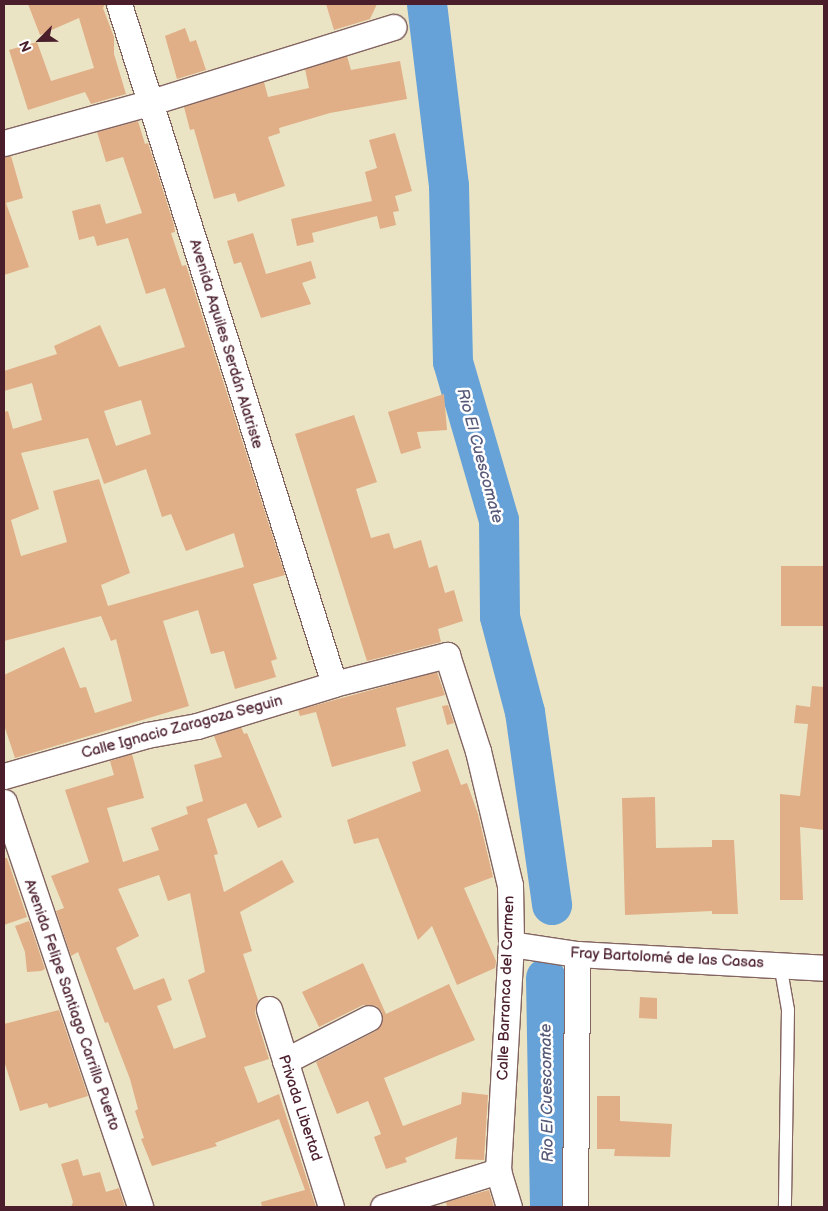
<!DOCTYPE html>
<meta charset="utf-8">
<style>
body{margin:0}
#map{position:relative;width:828px;height:1211px;overflow:hidden;background:#ebe4c4;font-family:"Balsamiq Sans",sans-serif}
div>[style]{position:absolute}
.river>*{height:40px;margin:-20px;padding:0 20px;transform-origin:20px;border-radius:20px;background:#66a2d7}
.building>*{inset:0;background:#e0ae87}
.roads{filter:drop-shadow(1px 0 #826461) drop-shadow(-1px 0 #826461) drop-shadow(0 1px #826461) drop-shadow(0 -1px #826461)}
.service>*{height:12px;margin:-6px;padding:0 6px;transform-origin:6px;border-radius:6px;background:#fff}
.minor>*{height:25px;margin:-12.5px;padding:0 12.5px;transform-origin:12.5px;border-radius:12.5px;background:#fff}
span{translate:-50% -50%;white-space:nowrap;text-align:center;line-height:1.15;-webkit-text-stroke:5px #fff;paint-order:stroke}
.street-label{font-size:15px;color:#4a1f2b}
.water-label{font-size:16px;color:#575a78;font-style:italic}
.frame{position:absolute;inset:0;border:5px solid #4a1f2b;pointer-events:none}
.north{position:absolute;left:15px;top:15px;width:50px;height:50px;-webkit-text-stroke:4px #fff;paint-order:stroke;rotate:247deg;font-size:14px;font-weight:700;line-height:20px;text-align:center;color:#4a1f2b}
.north::after{content:'';display:block;margin:auto;width:18px;height:22px;background:#4a1f2b;clip-path:polygon(50% 0,100% 100%,50% 72%,0 100%)}
</style>
<div id="map">
<div class="river">
<div style="left:427px;top:4px;width:183px;rotate:83.1deg"></div>
<div style="left:449px;top:186px;width:176px;rotate:88.7deg"></div>
<div style="left:453px;top:362px;width:165px;rotate:73.8deg"></div>
<div style="left:499px;top:520px;width:97px;rotate:89.4deg"></div>
<div style="left:500px;top:617px;width:98px;rotate:75.3deg"></div>
<div style="left:525px;top:712px;width:195px;rotate:82deg"></div>
<div style="left:546px;top:978px;width:229px;rotate:89deg"></div>
</div>
<div class="building">
<div style="clip-path:polygon(28px 4px,105px 4px,103px 8px,114px 37px,114px 54px,126px 94px,91px 104px,85px 92px,28px 110px,9px 50px,37px 42px,51px 81px,94px 68px,79px 18px,40px 35px)"></div>
<div style="clip-path:polygon(326px 4px,377px 4px,370px 19px,334px 30px)"></div>
<div style="clip-path:polygon(185px 28px,190px 42px,196px 40px,206px 70px,177px 79px,165px 36px)"></div>
<div style="clip-path:polygon(347px 56px,351px 70px,400px 61px,407px 99px,330px 113px,279px 128px,280px 133px,268px 137px,285px 186px,238px 202px,235px 193px,214px 199px,194px 129px,190px 130px,184px 107px,264px 82px,268px 97px,309px 88px,305px 69px)"></div>
<div style="clip-path:polygon(evenodd,138px 121px,145px 144px,148px 143px,174px 225px,175px 232px,171px 233px,182px 266px,186px 265px,285px 575px,253px 584px,277px 659px,271px 661px,276px 677px,235px 689px,224px 651px,211px 654px,198px 610px,163px 621px,189px 706px,15px 758px,4px 725px,4px 675px,64px 647px,80px 688px,86px 687px,95px 713px,132px 701px,116px 639px,111px 641px,101px 616px,4px 641px,4px 412px,8px 411px,13px 429px,42px 420px,32px 383px,4px 391px,4px 371px,57px 354px,54px 346px,100px 325px,119px 367px,185px 347px,165px 288px,146px 294px,128px 238px,97px 246px,94px 236px,79px 240px,72px 211px,100px 204px,106px 224px,142px 213px,123px 157px,106px 162px,97px 132px,138px 121px,141px 400px,151px 434px,116px 446px,104px 411px,141px 400px,138px 121px,88px 438px,104px 484px,146px 469px,162px 517px,171px 514px,186px 551px,234px 533px,244px 567px,108px 606px,101px 585px,130px 573px,99px 479px,53px 491px,67px 542px,21px 556px,11px 520px,39px 509px,21px 453px,88px 438px)"></div>
<div style="clip-path:polygon(395px 133px,412px 191px,395px 196px,399px 211px,393px 212px,396px 225px,380px 229px,377px 216px,312px 233px,314px 242px,297px 246px,291px 219px,372px 201px,365px 172px,377px 168px,369px 140px)"></div>
<div style="clip-path:polygon(11px 156px,23px 198px,6px 203px,29px 267px,4px 275px,4px 157px)"></div>
<div style="clip-path:polygon(253px 233px,266px 274px,311px 261px,316px 278px,302px 283px,311px 304px,261px 318px,241px 262px,234px 264px,227px 241px)"></div>
<div style="clip-path:polygon(444px 394px,447px 430px,417px 432px,421px 448px,401px 454px,388px 412px)"></div>
<div style="clip-path:polygon(354px 415px,377px 482px,356px 489px,371px 538px,389px 533px,394px 549px,421px 540px,429px 568px,437px 565px,445px 593px,454px 590px,463px 621px,438px 629px,441px 642px,367px 661px,295px 434px)"></div>
<div style="clip-path:polygon(781px 566px,824px 566px,824px 626px,781px 626px)"></div>
<div style="clip-path:polygon(437px 672px,445px 695px,396px 708px,406px 746px,332px 767px,316px 712px,300px 716px,298px 710px)"></div>
<div style="clip-path:polygon(812px 686px,824px 687px,824px 830px,800px 827px,803px 900px,780px 900px,780px 794px,800px 796px,808px 724px,794px 723px,796px 705px,810px 707px)"></div>
<div style="clip-path:polygon(448px 705px,454px 723px,447px 725px,442px 706px)"></div>
<div style="clip-path:polygon(evenodd,241px 727px,244px 734px,247px 733px,282px 817px,258px 828px,246px 803px,207px 819px,218px 854px,214px 855px,224px 892px,282px 860px,294px 882px,240px 912px,252px 951px,243px 954px,258px 1000px,255px 1013px,269px 1059px,244px 1067px,258px 1103px,279px 1094px,316px 1207px,262px 1207px,261px 1202px,305px 1190px,279px 1119px,215px 1143px,217px 1146px,152px 1166px,141px 1139px,144px 1138px,135px 1111px,138px 1109px,130px 1079px,108px 1022px,105px 1023px,78px 952px,71px 956px,56px 911px,64px 908px,51px 876px,89px 862px,65px 790px,114px 775px,110px 761px,132px 754px,144px 798px,107px 808px,123px 862px,159px 850px,151px 828px,188px 814px,186px 807px,203px 801px,194px 765px,222px 757px,214px 736px,241px 727px,159px 875px,168px 901px,190px 893px,205px 972px,188px 980px,206px 1037px,174px 1049px,157px 1006px,172px 1000px,164px 978px,134px 990px,116px 948px,139px 936px,118px 889px,159px 875px)"></div>
<div style="clip-path:polygon(448px 749px,461px 785px,467px 783px,478px 814px,493px 877px,464px 888px,496px 961px,495px 968px,457px 985px,432px 926px,418px 940px,378px 838px,354px 844px,347px 820px,421px 791px,412px 762px)"></div>
<div style="clip-path:polygon(655px 797px,656px 848px,712px 847px,712px 840px,734px 840px,738px 914px,712px 914px,712px 911px,625px 915px,622px 798px)"></div>
<div style="clip-path:polygon(4px 858px,7px 858px,27px 917px,4px 925px)"></div>
<div style="clip-path:polygon(29px 921px,45px 969px,41px 971px,27px 972px,25px 952px,15px 926px)"></div>
<div style="clip-path:polygon(363px 963px,386px 1014px,449px 984px,475px 1040px,384px 1078px,403px 1126px,461px 1104px,462px 1092px,488px 1095px,484px 1160px,455px 1159px,457px 1137px,405px 1158px,407px 1162px,386px 1169px,374px 1137px,381px 1134px,368px 1101px,337px 1114px,316px 1062px,376px 1031px,381px 1025px,382px 1012px,376px 1006px,363px 1005px,319px 1027px,302px 992px)"></div>
<div style="clip-path:polygon(640px 997px,657px 998px,657px 1019px,639px 1018px)"></div>
<div style="clip-path:polygon(59px 1010px,88px 1096px,49px 1108px,47px 1103px,20px 1111px,4px 1061px,4px 1024px)"></div>
<div style="clip-path:polygon(597px 1096px,620px 1096px,620px 1121px,672px 1124px,670px 1157px,614px 1156px,615px 1149px,597px 1149px)"></div>
<div style="clip-path:polygon(78px 1159px,83px 1176px,100px 1172px,106px 1192px,119px 1188px,125px 1207px,71px 1207px,73px 1202px,61px 1164px)"></div>
<div style="clip-path:polygon(489px 1190px,494px 1207px,447px 1207px,446px 1202px)"></div>
</div>
<div class="roads">
<div class="service">
<div style="left:780px;top:964px;width:47px;rotate:80.1deg"></div>
<div style="left:788px;top:1010px;width:197px;rotate:90.9deg"></div>
</div>
<div class="minor">
<div style="left:119px;top:4px;width:713px;rotate:72.45deg"></div>
<div style="left:4px;top:143px;width:149px;rotate:-15.5deg"></div>
<div style="left:148px;top:103px;width:257px;rotate:-17.2deg"></div>
<div style="left:4px;top:776px;width:149px;rotate:-16deg"></div>
<div style="left:147px;top:735px;width:51px;rotate:-10.2deg"></div>
<div style="left:197px;top:726px;width:143px;rotate:-17deg"></div>
<div style="left:334px;top:684px;width:117px;rotate:-14.4deg"></div>
<div style="left:447px;top:655px;width:101px;rotate:72.1deg"></div>
<div style="left:478px;top:751px;width:138px;rotate:76.6deg"></div>
<div style="left:510px;top:885px;width:59px;rotate:89deg"></div>
<div style="left:511px;top:944px;width:227px;rotate:93.3deg"></div>
<div style="left:498px;top:1171px;width:38px;rotate:73deg"></div>
<div style="left:4px;top:802px;width:427px;rotate:71.4deg"></div>
<div style="left:511px;top:944px;width:67px;rotate:8.6deg"></div>
<div style="left:577px;top:954px;width:247px;rotate:3.2deg"></div>
<div style="left:269px;top:1009px;width:207px;rotate:72.6deg"></div>
<div style="left:285px;top:1061px;width:94px;rotate:-27.1deg"></div>
<div style="left:383px;top:1207px;width:121px;rotate:-17.4deg"></div>
<div style="left:575px;top:1207px;width:253px;rotate:-89.5deg"></div>
</div>
</div>
<div class="street-label">
<span style="left:226px;top:344px;rotate:73deg">Avenida Aquiles Serdán Alatriste</span>
<span style="left:182px;top:727px;rotate:-15deg">Calle Ignacio Zaragoza Seguin</span>
<span style="left:667px;top:958px;rotate:3deg">Fray Bartolomé de las Casas</span>
<span style="left:506px;top:988px;rotate:-88deg">Calle Barranca del Carmen</span>
<span style="left:72px;top:1005px;rotate:71deg">Avenida Felipe Santiago Carrillo Puerto</span>
<span style="left:300px;top:1108px;rotate:72deg">Privada Libertad</span>
</div>
<div class="water-label">
<span style="left:479px;top:456px;rotate:75deg">Rio El Cuescomate</span>
<span style="left:548px;top:1093px;rotate:-91deg">Rio El Cuescomate</span>
</div>
<div class="frame"></div>
<div class="north">N</div>
</div>
